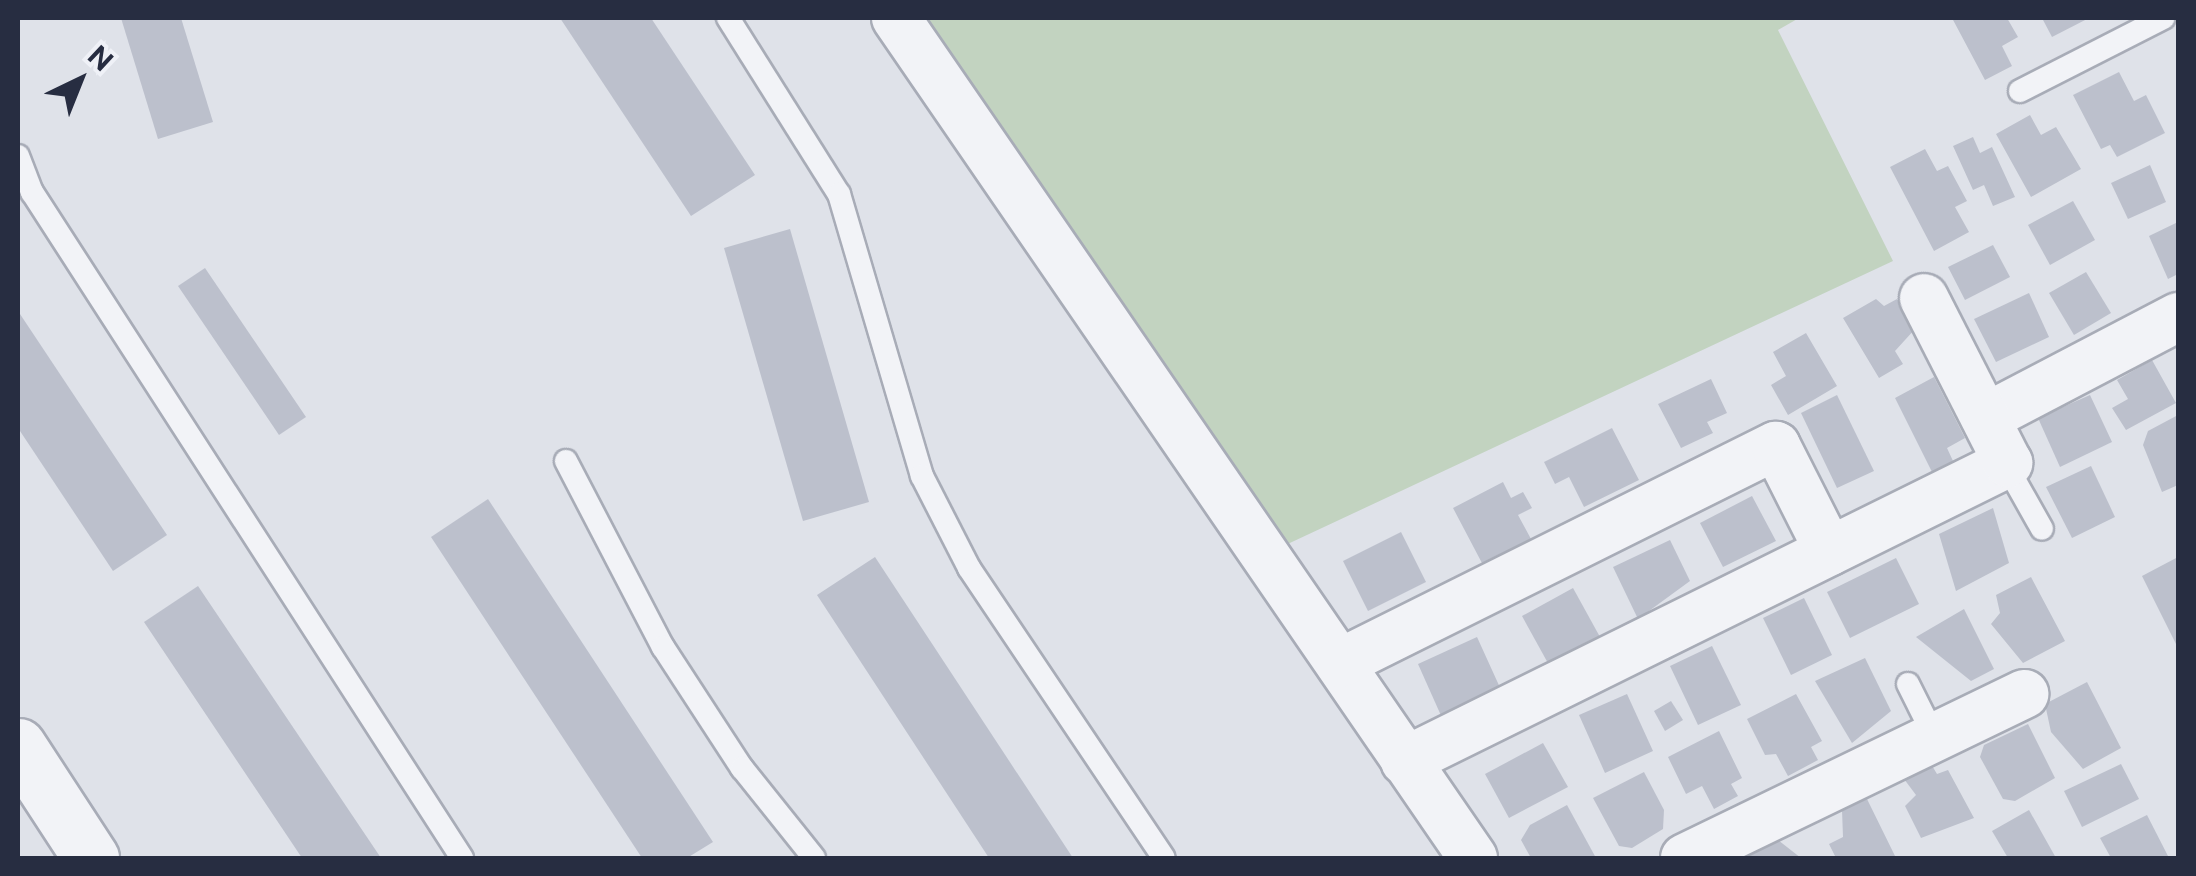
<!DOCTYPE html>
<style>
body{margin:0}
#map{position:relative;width:2196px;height:876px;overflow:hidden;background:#dfe2e9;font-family:"Public Sans",sans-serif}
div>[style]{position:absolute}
.green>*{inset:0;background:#c2d3c0}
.building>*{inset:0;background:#bcc0cc}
.roads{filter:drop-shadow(2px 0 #a8acb7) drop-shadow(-2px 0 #a8acb7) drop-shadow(0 2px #a8acb7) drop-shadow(0 -2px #a8acb7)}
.service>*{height:22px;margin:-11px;padding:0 11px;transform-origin:11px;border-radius:11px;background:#f2f3f7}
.minor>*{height:48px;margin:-24px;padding:0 24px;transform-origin:24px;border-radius:24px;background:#f2f3f7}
.tertiary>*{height:55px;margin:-27.5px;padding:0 27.5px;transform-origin:27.5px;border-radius:27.5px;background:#f2f3f7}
span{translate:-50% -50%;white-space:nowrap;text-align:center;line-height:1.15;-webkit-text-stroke:9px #eff1f7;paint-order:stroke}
.frame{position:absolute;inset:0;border:20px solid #272d41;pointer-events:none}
.north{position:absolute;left:30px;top:30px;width:100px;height:100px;-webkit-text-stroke:8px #eff1f7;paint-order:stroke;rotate:43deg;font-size:28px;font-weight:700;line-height:40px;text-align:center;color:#272d41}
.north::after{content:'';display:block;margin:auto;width:35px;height:45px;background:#272d41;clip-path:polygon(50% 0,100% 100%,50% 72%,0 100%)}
</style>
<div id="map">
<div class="green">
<div style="clip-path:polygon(911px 18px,1799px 18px,1778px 30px,1893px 261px,1277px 549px)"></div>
</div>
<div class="building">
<div style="clip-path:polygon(121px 18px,181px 18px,213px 122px,158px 139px)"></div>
<div style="clip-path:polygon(560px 18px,651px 18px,755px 175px,691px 216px)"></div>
<div style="clip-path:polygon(1952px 18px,2007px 18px,2018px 37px,2002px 46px,2012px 66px,1985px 80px)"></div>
<div style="clip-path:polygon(2042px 18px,2089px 18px,2052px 37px)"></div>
<div style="clip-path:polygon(2119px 72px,2134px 101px,2146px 95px,2165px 133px,2117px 157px,2110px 145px,2101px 149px,2073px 95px)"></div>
<div style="clip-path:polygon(2030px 115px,2041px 135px,2056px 127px,2081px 169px,2031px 197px,1996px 134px)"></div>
<div style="clip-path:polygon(1973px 137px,1980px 153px,1992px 147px,2015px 197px,1993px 206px,1984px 185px,1973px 190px,1953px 146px)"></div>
<div style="clip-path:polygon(1925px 149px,1937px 171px,1948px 166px,1967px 201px,1955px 207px,1969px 232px,1934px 251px,1890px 167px)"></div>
<div style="clip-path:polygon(2150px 165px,2166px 202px,2128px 219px,2111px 183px)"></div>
<div style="clip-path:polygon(2073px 201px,2095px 240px,2050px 265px,2028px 225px)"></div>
<div style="clip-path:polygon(2178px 222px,2178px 274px,2168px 279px,2149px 236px)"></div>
<div style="clip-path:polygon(790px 229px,869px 502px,803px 521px,724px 248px)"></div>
<div style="clip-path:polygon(1993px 245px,2010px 277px,1965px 300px,1948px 267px)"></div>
<div style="clip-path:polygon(205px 268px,306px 417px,279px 435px,178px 286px)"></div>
<div style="clip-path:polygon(2086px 272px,2111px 313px,2074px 335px,2049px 293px)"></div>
<div style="clip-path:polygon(2029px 293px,2049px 337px,1996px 362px,1974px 319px)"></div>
<div style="clip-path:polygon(1876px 299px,1884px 306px,1897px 299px,1915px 329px,1895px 351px,1903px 364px,1879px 378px,1843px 318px)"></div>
<div style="clip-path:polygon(18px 311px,167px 535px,113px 571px,18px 428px)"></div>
<div style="clip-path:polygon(1806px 333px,1837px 386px,1788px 415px,1771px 385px,1786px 376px,1773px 352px)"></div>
<div style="clip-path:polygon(2152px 360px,2176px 403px,2126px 430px,2112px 408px,2128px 399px,2117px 380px)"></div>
<div style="clip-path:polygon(1934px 377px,1965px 438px,1947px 448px,1953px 461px,1932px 472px,1895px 398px)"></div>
<div style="clip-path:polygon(1711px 379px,1727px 413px,1707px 422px,1713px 433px,1681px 448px,1658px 404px)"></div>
<div style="clip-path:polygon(1837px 395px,1874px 471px,1837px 488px,1801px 413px)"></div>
<div style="clip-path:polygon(2090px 395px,2112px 442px,2060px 467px,2038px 418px)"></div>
<div style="clip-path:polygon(2178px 415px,2178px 485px,2162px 492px,2143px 445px,2148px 431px)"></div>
<div style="clip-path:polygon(1612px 428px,1639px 480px,1584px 507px,1569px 477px,1555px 484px,1544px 462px)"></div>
<div style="clip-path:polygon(2091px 466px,2115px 517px,2072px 538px,2046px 487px)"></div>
<div style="clip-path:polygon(1503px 482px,1511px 498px,1523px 492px,1532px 508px,1518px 515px,1531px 539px,1483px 565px,1453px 508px)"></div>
<div style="clip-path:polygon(1752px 496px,1776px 541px,1723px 567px,1700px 523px)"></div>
<div style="clip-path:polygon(488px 499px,713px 842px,687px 858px,642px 858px,431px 537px)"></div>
<div style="clip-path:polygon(1993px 508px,2009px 563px,1956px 591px,1939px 534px)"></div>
<div style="clip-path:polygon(1401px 532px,1426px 582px,1368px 611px,1343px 561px)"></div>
<div style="clip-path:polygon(1670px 540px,1690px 581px,1638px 619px,1613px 567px)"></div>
<div style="clip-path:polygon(875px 557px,1073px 858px,989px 858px,817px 595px)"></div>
<div style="clip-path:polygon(2178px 557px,2178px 648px,2142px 576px)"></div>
<div style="clip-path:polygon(1896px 558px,1919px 604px,1850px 638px,1827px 592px)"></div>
<div style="clip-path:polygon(2031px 577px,2065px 641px,2023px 663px,1991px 624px,2000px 613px,1996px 595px)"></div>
<div style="clip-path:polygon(198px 586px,381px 858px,302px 858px,144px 622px)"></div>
<div style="clip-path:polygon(1573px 588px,1600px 637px,1549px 665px,1522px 616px)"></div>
<div style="clip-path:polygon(1804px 598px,1832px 655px,1791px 675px,1763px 618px)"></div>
<div style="clip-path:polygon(1964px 609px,1994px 669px,1971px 681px,1916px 637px)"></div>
<div style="clip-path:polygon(1477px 637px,1502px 692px,1443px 720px,1418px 664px)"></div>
<div style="clip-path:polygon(1712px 646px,1741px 705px,1698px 725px,1670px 666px)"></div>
<div style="clip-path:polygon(1865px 658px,1891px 711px,1852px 743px,1815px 681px)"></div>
<div style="clip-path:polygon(2087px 682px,2121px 748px,2083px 769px,2051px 732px,2045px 704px)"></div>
<div style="clip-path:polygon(1627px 694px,1653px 751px,1605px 773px,1579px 715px)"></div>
<div style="clip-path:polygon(1796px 694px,1822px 741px,1811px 747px,1818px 760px,1788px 776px,1776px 754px,1765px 755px,1747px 719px)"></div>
<div style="clip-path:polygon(1671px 701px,1683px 720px,1665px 731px,1654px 711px)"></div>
<div style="clip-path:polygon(2028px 724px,2055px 778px,2015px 801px,2003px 799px,1980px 757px,1984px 745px)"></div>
<div style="clip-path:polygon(1719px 731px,1742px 778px,1731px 784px,1738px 796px,1714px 809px,1702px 786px,1686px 794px,1668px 757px)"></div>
<div style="clip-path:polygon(1543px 743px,1568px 787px,1509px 818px,1485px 774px)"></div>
<div style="clip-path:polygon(1931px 764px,1937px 774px,1948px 770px,1974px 818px,1921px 838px,1905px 806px,1916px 795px,1904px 779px)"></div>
<div style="clip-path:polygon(2121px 764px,2139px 799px,2082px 827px,2064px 791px)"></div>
<div style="clip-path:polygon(1644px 772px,1664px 810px,1663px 829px,1632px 848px,1619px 846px,1593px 798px)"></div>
<div style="clip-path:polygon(1867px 799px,1896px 858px,1836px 858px,1829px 844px,1843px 837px,1842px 810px)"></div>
<div style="clip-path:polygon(1567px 805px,1596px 858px,1531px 858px,1521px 840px,1530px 825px)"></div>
<div style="clip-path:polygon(2029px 810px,2056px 858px,2008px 858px,1992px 831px)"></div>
<div style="clip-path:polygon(2147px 815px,2169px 858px,2111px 858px,2100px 838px)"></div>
<div style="clip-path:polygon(1778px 840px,1801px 858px,1746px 858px)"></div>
</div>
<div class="roads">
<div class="service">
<div style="left:728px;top:18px;width:208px;rotate:57.8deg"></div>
<div style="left:839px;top:194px;width:294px;rotate:73.6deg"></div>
<div style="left:922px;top:476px;width:103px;rotate:62.9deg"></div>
<div style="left:969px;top:568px;width:349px;rotate:56.1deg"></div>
<div style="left:2020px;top:91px;width:161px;rotate:-27deg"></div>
<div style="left:18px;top:156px;width:39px;rotate:69deg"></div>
<div style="left:32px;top:192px;width:793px;rotate:57.15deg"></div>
<div style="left:566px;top:461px;width:210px;rotate:62.5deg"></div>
<div style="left:663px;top:647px;width:145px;rotate:56.9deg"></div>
<div style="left:742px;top:768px;width:115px;rotate:51.3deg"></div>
<div style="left:2006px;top:465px;width:73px;rotate:60.6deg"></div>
<div style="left:1908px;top:684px;width:60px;rotate:63.4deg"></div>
</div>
<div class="minor">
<div style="left:896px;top:18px;width:1019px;rotate:55.51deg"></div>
<div style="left:1987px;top:417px;width:216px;rotate:-27.6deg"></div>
<div style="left:1340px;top:663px;width:487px;rotate:-26.5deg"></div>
<div style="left:1776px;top:446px;width:118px;rotate:63.2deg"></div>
<div style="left:1405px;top:761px;width:673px;rotate:-26.3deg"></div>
<div style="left:2008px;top:463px;width:185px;rotate:-117deg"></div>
<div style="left:1685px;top:858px;width:377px;rotate:-25.8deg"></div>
</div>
<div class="tertiary">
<div style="left:18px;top:746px;width:134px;rotate:56.9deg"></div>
</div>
</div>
<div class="frame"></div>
<div class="north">N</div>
</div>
